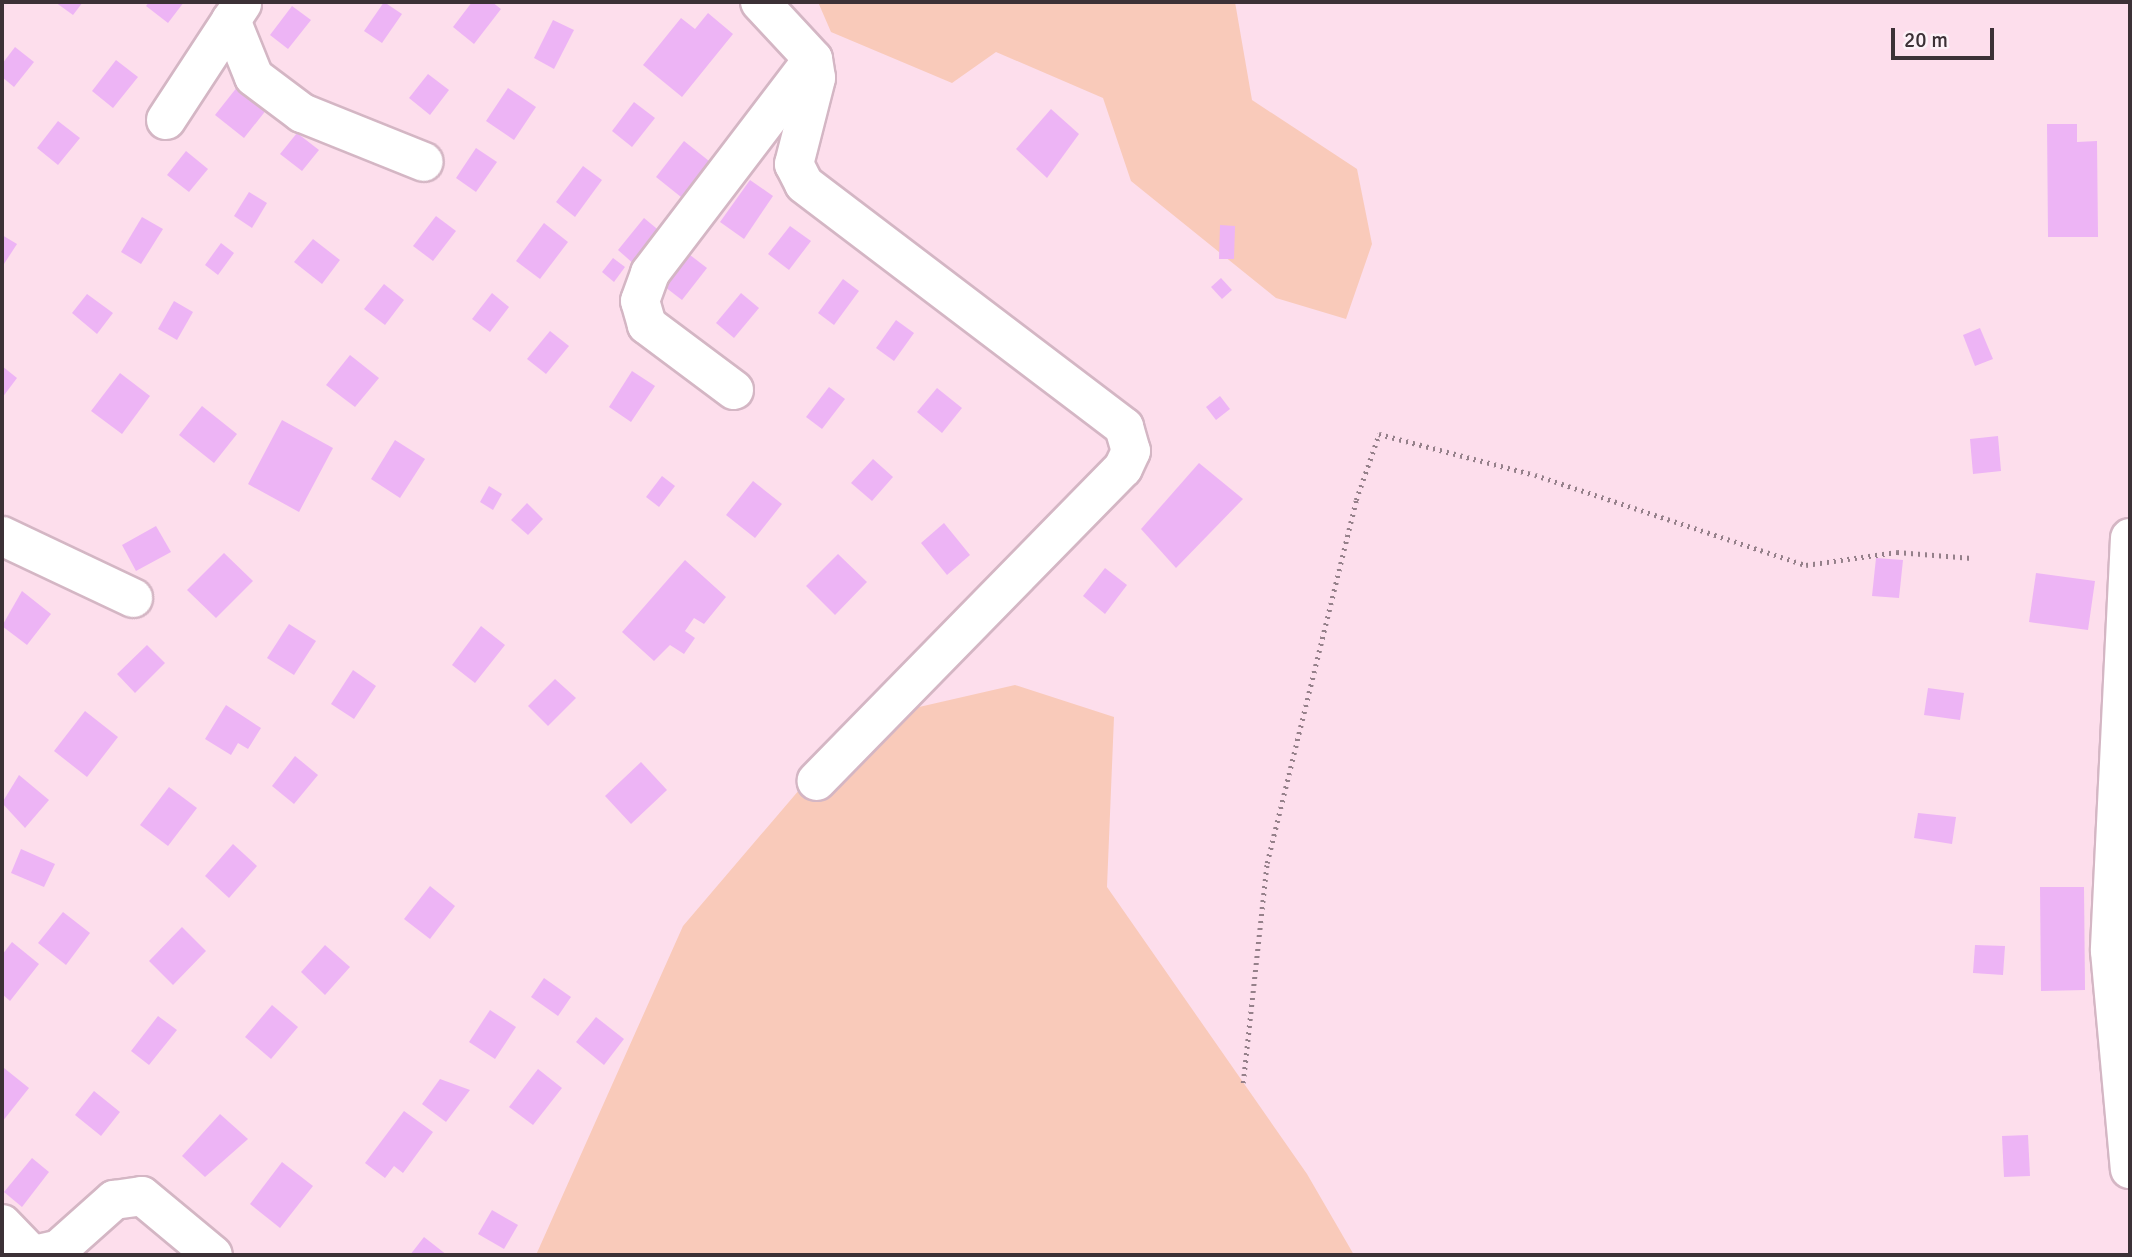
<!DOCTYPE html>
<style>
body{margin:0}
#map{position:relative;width:2132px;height:1257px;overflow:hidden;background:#fddeec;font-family:Signika,sans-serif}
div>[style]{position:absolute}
.green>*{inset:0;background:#f9caba}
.building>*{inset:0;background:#edb4f5}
.path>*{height:4.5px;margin-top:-2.25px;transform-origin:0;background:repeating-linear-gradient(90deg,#95808a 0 2px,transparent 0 7px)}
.roads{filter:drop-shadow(2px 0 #d4b6c4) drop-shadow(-2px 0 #d4b6c4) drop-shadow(0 2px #d4b6c4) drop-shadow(0 -2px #d4b6c4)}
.minor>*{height:38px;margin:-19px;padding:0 19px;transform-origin:19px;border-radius:19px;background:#fff}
span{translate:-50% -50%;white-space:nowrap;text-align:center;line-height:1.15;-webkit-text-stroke:7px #fdf1f7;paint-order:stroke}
.frame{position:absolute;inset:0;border:4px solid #3c3136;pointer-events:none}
.scale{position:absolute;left:1891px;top:28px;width:103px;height:32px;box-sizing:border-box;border:4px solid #3c3136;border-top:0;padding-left:9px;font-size:21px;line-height:24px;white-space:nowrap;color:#3c3136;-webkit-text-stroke:5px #fdf1f7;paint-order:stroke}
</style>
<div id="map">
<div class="green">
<div style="clip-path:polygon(818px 2px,1235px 2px,1252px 100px,1357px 169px,1372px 244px,1346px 319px,1276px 298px,1131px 181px,1103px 98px,996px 52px,952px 83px,831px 32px)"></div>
<div style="clip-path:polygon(1015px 685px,1114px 717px,1107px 887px,1307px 1174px,1354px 1255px,536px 1255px,683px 926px,858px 721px)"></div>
</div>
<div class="building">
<div style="clip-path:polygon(55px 2px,83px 2px,73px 15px)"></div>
<div style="clip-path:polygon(149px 2px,184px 2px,168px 23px,146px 6px)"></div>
<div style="clip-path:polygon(384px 2px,402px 14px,382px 43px,364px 31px)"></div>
<div style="clip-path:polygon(472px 2px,492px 2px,501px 9px,474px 44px,453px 27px)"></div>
<div style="clip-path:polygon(292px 6px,311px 20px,288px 49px,270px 35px)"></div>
<div style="clip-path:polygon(708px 13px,733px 34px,682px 97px,643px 65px,681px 18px,695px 29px)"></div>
<div style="clip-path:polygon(553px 20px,574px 30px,554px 69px,534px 58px)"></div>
<div style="clip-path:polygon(15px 47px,34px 62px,14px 87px,2px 77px,2px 64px)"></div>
<div style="clip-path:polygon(116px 60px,138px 77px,113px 108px,92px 91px)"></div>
<div style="clip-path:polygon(428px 74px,449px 90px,430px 115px,409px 98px)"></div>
<div style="clip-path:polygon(238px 86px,267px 109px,244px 138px,215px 115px)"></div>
<div style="clip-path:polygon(508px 88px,536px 107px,514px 140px,486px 121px)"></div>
<div style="clip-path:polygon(634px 102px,655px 118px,632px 147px,612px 131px)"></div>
<div style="clip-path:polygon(1051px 109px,1079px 134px,1047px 178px,1016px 149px)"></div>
<div style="clip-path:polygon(58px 121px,80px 138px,58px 165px,37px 148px)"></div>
<div style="clip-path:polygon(2047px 124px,2077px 124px,2077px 142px,2097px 141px,2098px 237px,2048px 237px)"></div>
<div style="clip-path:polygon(297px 133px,319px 150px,302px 171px,280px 154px)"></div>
<div style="clip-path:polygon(684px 141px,714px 165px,686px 201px,656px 177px)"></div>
<div style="clip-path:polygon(476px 148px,497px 162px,476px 192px,456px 178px)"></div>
<div style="clip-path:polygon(186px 151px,208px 169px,189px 192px,167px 175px)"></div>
<div style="clip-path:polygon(583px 166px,602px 180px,575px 217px,556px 202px)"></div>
<div style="clip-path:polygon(750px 180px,773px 196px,744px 239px,720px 222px)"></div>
<div style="clip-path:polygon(249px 192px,267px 203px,252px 228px,234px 216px)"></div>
<div style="clip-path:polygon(436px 216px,456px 231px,433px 261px,413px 246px)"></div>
<div style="clip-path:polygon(142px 217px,163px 229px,141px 264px,121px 252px)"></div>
<div style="clip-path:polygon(644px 218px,662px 233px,635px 265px,618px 250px)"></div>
<div style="clip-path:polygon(544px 223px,568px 242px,540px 279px,516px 261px)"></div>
<div style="clip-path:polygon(1220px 225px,1235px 226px,1234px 259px,1219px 259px)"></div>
<div style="clip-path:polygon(790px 226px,811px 241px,789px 270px,768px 254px)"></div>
<div style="clip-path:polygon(2px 235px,17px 244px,2px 267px)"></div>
<div style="clip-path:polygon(313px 239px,340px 260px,322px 284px,294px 262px)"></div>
<div style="clip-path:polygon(221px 243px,234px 253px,218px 275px,205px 265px)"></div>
<div style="clip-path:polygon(690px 255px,707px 268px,682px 300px,665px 287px)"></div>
<div style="clip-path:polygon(613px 258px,625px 267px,614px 282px,602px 272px)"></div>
<div style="clip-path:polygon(1221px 278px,1232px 290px,1222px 299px,1211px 287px)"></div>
<div style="clip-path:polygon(843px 279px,859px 291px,834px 325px,818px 313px)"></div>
<div style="clip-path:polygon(384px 284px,404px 300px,385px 325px,364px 309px)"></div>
<div style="clip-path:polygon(492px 293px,509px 307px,490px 332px,472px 319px)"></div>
<div style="clip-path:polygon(741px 293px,759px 308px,734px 338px,716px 323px)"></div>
<div style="clip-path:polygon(87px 294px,113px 313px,97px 334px,72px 313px)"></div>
<div style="clip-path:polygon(174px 301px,193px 312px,177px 340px,158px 329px)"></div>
<div style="clip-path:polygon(896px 320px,914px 333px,894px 361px,876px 348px)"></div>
<div style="clip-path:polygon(1980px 328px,1993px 359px,1975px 366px,1963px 335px)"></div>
<div style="clip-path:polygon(550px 331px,569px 346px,546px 374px,527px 359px)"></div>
<div style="clip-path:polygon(350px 355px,379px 378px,355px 407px,326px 385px)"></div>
<div style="clip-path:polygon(2px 366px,17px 378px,2px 398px)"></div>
<div style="clip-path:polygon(632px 371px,655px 386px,631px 422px,609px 407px)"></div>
<div style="clip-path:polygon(120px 373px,150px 396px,122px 434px,91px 411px)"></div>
<div style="clip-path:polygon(829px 387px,845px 399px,822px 429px,806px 417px)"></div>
<div style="clip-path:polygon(937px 388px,962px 408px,942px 433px,917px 412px)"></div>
<div style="clip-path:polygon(1220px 396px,1230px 409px,1216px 420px,1206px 407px)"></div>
<div style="clip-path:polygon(202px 406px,237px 434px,214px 463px,179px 435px)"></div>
<div style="clip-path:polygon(282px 420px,333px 448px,299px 512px,248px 484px)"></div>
<div style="clip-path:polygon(1998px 436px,2001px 471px,1973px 474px,1970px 439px)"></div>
<div style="clip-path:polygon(395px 440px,425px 459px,400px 498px,371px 479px)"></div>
<div style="clip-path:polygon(873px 459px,893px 477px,872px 501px,851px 483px)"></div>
<div style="clip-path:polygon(1199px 463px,1243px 499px,1176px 568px,1141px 529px)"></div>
<div style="clip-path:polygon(662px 476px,675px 486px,659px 507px,646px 497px)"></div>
<div style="clip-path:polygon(753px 481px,782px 504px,755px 538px,726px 515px)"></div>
<div style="clip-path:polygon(489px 486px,502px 494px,493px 510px,480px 502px)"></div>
<div style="clip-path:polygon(527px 503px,543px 519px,528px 535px,511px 520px)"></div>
<div style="clip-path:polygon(944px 523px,970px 555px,947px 575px,921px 543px)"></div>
<div style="clip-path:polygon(156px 526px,171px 552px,136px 571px,122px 545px)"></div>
<div style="clip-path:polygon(224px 553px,253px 581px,216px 618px,187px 590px)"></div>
<div style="clip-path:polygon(838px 554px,867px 582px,835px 615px,806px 586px)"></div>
<div style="clip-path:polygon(1876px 558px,1903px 560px,1899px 598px,1872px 596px)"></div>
<div style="clip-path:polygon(685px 560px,726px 597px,704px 624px,694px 618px,685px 631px,695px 638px,684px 654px,670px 645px,654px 661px,622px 632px)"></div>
<div style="clip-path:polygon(1105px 568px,1127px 585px,1105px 614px,1083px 596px)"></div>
<div style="clip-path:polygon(2036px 573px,2095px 581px,2088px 630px,2029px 622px)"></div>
<div style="clip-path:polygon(22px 591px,51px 614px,27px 645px,2px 626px)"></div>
<div style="clip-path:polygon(289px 624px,316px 641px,294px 675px,267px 658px)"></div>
<div style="clip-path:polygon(481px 626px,505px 645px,475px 683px,452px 665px)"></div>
<div style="clip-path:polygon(147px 645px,165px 663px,135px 693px,117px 674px)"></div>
<div style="clip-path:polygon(353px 670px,376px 686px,354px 719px,331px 704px)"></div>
<div style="clip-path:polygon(555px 679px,576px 698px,548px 726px,528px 706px)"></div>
<div style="clip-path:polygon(1928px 688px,1964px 693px,1960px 720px,1924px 715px)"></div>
<div style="clip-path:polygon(226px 705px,261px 728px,248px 749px,238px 743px,231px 755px,205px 739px)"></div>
<div style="clip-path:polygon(85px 711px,118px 737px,87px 777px,54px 751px)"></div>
<div style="clip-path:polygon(295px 756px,318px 775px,294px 804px,272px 786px)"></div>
<div style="clip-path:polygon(641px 762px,667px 790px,631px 824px,605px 796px)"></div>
<div style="clip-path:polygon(19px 775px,49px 800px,25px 828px,2px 803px)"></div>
<div style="clip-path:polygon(169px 787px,197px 808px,168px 846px,140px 825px)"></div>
<div style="clip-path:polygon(1918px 813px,1956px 817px,1952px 844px,1914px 838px)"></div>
<div style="clip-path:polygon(233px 844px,257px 866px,229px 898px,205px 876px)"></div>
<div style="clip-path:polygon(21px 849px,55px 864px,44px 887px,11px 873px)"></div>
<div style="clip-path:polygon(430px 886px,455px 906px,430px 939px,404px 919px)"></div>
<div style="clip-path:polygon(2040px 887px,2084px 887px,2085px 990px,2041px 991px)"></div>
<div style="clip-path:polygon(63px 912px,90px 933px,66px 965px,38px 943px)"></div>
<div style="clip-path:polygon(182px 927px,206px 951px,173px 985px,149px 961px)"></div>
<div style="clip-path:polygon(12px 942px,39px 964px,10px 1001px,2px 994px,2px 955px)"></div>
<div style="clip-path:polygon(325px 945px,350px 967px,325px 995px,301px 972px)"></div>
<div style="clip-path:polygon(1975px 945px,2005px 946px,2003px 975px,1973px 973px)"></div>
<div style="clip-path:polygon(544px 978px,571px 997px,558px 1016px,531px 997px)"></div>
<div style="clip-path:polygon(272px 1005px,298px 1027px,271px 1059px,245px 1037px)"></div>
<div style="clip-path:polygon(490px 1010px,516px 1027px,495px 1059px,469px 1042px)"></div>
<div style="clip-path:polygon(158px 1016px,177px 1030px,149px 1065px,131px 1051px)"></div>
<div style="clip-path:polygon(596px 1017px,624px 1039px,604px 1065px,576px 1042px)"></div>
<div style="clip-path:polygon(4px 1068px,29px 1088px,2px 1122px,2px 1071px)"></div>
<div style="clip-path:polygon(538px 1069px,562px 1088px,533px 1125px,509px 1107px)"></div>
<div style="clip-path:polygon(440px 1079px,470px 1090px,446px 1122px,422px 1104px)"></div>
<div style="clip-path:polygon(94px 1091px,120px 1112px,101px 1136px,75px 1115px)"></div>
<div style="clip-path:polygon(404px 1111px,433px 1132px,403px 1173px,394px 1166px,385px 1178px,365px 1163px)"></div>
<div style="clip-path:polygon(220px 1114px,248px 1139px,205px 1177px,182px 1156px)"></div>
<div style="clip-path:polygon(2028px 1135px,2030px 1176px,2004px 1177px,2002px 1136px)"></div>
<div style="clip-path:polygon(32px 1158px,49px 1172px,22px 1207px,4px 1192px)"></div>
<div style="clip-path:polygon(282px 1162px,313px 1186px,280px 1228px,250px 1204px)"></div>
<div style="clip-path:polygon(492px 1210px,518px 1225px,504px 1249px,478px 1234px)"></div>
<div style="clip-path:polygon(424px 1237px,447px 1255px,410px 1255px)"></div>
</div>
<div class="path">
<div style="left:1243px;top:1083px;width:221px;rotate:-83.8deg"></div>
<div style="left:1267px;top:863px;width:374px;rotate:-76.2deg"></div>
<div style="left:1356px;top:500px;width:70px;rotate:-70.8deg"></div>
<div style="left:1379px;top:434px;width:161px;rotate:14.7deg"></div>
<div style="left:1535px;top:475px;width:286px;rotate:18.4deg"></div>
<div style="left:1806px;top:565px;width:92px;rotate:-8.1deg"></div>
<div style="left:1897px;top:552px;width:75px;rotate:4.6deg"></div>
</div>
<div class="roads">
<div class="minor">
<div style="left:760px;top:2px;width:78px;rotate:47.1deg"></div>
<div style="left:813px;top:59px;width:19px;rotate:81deg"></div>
<div style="left:816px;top:78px;width:89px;rotate:104.3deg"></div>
<div style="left:794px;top:164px;width:22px;rotate:63deg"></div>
<div style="left:804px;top:184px;width:402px;rotate:37.2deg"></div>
<div style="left:1124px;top:427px;width:25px;rotate:74deg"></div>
<div style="left:1131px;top:451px;width:19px;rotate:115deg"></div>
<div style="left:1123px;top:468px;width:438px;rotate:134.4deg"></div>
<div style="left:231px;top:20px;width:61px;rotate:68deg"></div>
<div style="left:254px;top:77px;width:60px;rotate:36.9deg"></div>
<div style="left:302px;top:113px;width:131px;rotate:21.9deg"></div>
<div style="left:166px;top:120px;width:139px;rotate:-56.8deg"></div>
<div style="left:734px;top:390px;width:109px;rotate:-143.2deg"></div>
<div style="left:647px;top:325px;width:25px;rotate:-106deg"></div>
<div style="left:640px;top:301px;width:30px;rotate:-70deg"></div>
<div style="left:650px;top:273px;width:263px;rotate:-52.7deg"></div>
<div style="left:2px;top:536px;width:145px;rotate:25.3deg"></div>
<div style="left:2130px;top:538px;width:413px;rotate:92.8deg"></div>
<div style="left:2110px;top:951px;width:219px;rotate:84.8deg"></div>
<div style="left:2px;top:1224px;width:43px;rotate:45.9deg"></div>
<div style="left:34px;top:1255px;width:26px;rotate:-13deg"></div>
<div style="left:59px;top:1249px;width:74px;rotate:-41.7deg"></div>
<div style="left:114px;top:1200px;width:28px;rotate:-8deg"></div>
<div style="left:142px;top:1196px;width:92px;rotate:39.7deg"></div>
</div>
</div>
<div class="frame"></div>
<div class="scale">20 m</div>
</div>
